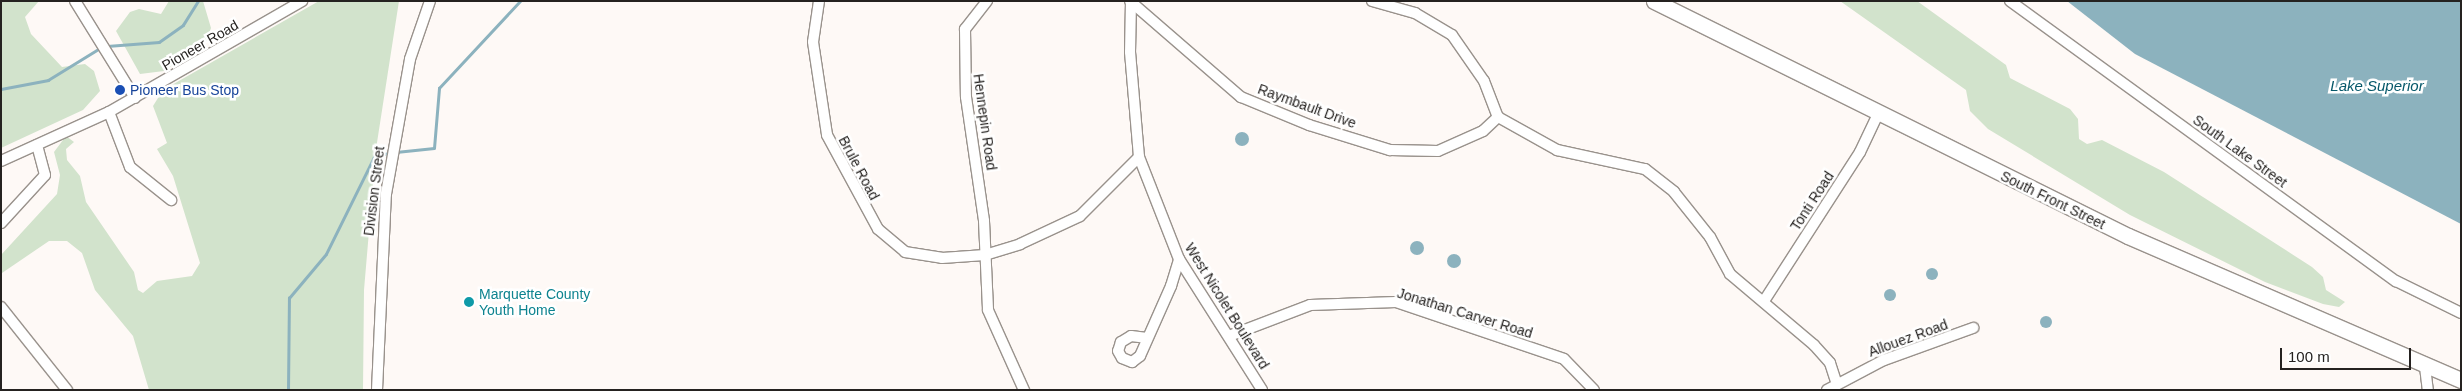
<!DOCTYPE html>
<style>
body{margin:0}
#map{position:relative;width:2462px;height:391px;overflow:hidden;background:#fef9f6;font-family:Helvetica,sans-serif}
div>[style]{position:absolute}
.green>*{inset:0;background:#d2e3cc}
.water>*{inset:0;background:#8cb2be}
.round{border-radius:50%}
.stream>*{height:2.5px;margin:-1.25px;padding:0 1.25px;transform-origin:1.25px;border-radius:1.25px;background:#8cb2be}
.roads{filter:drop-shadow(1px 0 #99928c) drop-shadow(-1px 0 #99928c) drop-shadow(0 1px #99928c) drop-shadow(0 -1px #99928c)}
.minor>*{height:10px;margin:-5px;padding:0 5px;transform-origin:5px;border-radius:5px;background:#fff}
.highway>*{height:15px;margin:-7.5px;padding:0 7.5px;transform-origin:7.5px;border-radius:7.5px;background:#fff}
.dots>*{width:14px;height:14px;translate:-50% -50%;box-sizing:border-box;border:2px solid #fff;border-radius:50%}
span{translate:-50% -50%;white-space:nowrap;text-align:center;line-height:1.15;-webkit-text-stroke:5px #fff;paint-order:stroke}
.street-label{font-size:14px;color:#252220}
.transit-label{font-size:14px;color:#164399}
.left{translate:0 -50%;text-align:left}
.culture-label{font-size:14px;color:#0d838f}
.water-label{font-size:15px;color:#06586a;font-style:italic}
.frame{position:absolute;inset:0;border:2px solid #252220;pointer-events:none}
.scale{position:absolute;left:2280px;top:348px;width:131px;height:22px;box-sizing:border-box;border:2px solid #252220;border-top:0;padding-left:6px;font-size:15px;line-height:18px;white-space:nowrap;color:#252220;-webkit-text-stroke:4px #fff;paint-order:stroke}
</style>
<div id="map">
<div class="green">
<div style="clip-path:polygon(1px 1px,39px 1px,25px 17px,31px 34px,62px 67px,85px 64px,94px 71px,100px 91px,83px 110px,1px 148px)"></div>
<div style="clip-path:polygon(169px 1px,203px 1px,211px 28px,206px 42px,164px 71px,140px 74px,116px 31px,130px 12px,139px 9px,161px 14px)"></div>
<div style="clip-path:polygon(319px 1px,399px 1px,376px 149px,364px 290px,363px 390px,149px 390px,133px 336px,95px 290px,82px 253px,67px 241px,49px 241px,2px 273px,1px 255px,57px 194px,60px 175px,54px 152px,66px 136px,74px 142px,66px 149px,67px 160px,80px 176px,86px 202px,134px 272px,138px 290px,143px 293px,157px 281px,192px 276px,200px 263px,173px 176px,157px 149px,167px 143px,153px 106px,163px 90px)"></div>
<div style="clip-path:polygon(1840px 1px,1917px 1px,2006px 65px,2010px 78px,2070px 109px,2078px 119px,2079px 139px,2087px 144px,2102px 140px,2164px 172px,2312px 267px,2323px 277px,2326px 290px,2345px 302px,2339px 307px,2323px 304px,2265px 282px,2130px 215px,1988px 129px,1970px 111px,1966px 90px)"></div>
</div>
<div class="water">
<div style="clip-path:polygon(2067px 1px,2461px 1px,2461px 224px,2135px 54px)"></div>
<div class="round" style="left:1235px;top:132px;width:14px;height:14px"></div>
<div class="round" style="left:1410px;top:241px;width:14px;height:14px"></div>
<div class="round" style="left:1447px;top:254px;width:14px;height:14px"></div>
<div class="round" style="left:1926px;top:268px;width:12px;height:12px"></div>
<div class="round" style="left:1884px;top:289px;width:12px;height:12px"></div>
<div class="round" style="left:2040px;top:316px;width:12px;height:12px"></div>
</div>
<div class="stream">
<div style="left:107px;top:46px;width:52px;rotate:-4.4deg"></div>
<div style="left:159px;top:42px;width:29px;rotate:-35deg"></div>
<div style="left:183px;top:25px;width:28px;rotate:-58deg"></div>
<div style="left:1px;top:89px;width:48px;rotate:-10.8deg"></div>
<div style="left:48px;top:80px;width:61px;rotate:-31.6deg"></div>
<div style="left:396px;top:152px;width:38px;rotate:-6deg"></div>
<div style="left:434px;top:148px;width:60px;rotate:-85.2deg"></div>
<div style="left:439px;top:88px;width:119px;rotate:-47deg"></div>
<div style="left:288px;top:390px;width:92px;rotate:-89.4deg"></div>
<div style="left:289px;top:298px;width:57px;rotate:-49.9deg"></div>
<div style="left:326px;top:254px;width:110px;rotate:-63.7deg"></div>
<div style="left:375px;top:155px;width:16px;rotate:-7deg"></div>
</div>
<div class="roads">
<div class="minor">
<div style="left:75px;top:1px;width:114px;rotate:58.3deg"></div>
<div style="left:819px;top:1px;width:41px;rotate:98.3deg"></div>
<div style="left:813px;top:42px;width:94px;rotate:81.4deg"></div>
<div style="left:827px;top:135px;width:107px;rotate:61.5deg"></div>
<div style="left:878px;top:229px;width:35px;rotate:40deg"></div>
<div style="left:905px;top:252px;width:37px;rotate:9deg"></div>
<div style="left:942px;top:258px;width:43px;rotate:-4deg"></div>
<div style="left:985px;top:255px;width:37px;rotate:-17deg"></div>
<div style="left:1020px;top:244px;width:66px;rotate:-25deg"></div>
<div style="left:1080px;top:216px;width:83px;rotate:-45deg"></div>
<div style="left:987px;top:1px;width:36px;rotate:128deg"></div>
<div style="left:965px;top:29px;width:68px;rotate:89.2deg"></div>
<div style="left:966px;top:97px;width:125px;rotate:81.7deg"></div>
<div style="left:984px;top:221px;width:89px;rotate:87.4deg"></div>
<div style="left:988px;top:310px;width:88px;rotate:65.8deg"></div>
<div style="left:1130px;top:1px;width:147px;rotate:40.9deg"></div>
<div style="left:1241px;top:97px;width:74px;rotate:22.4deg"></div>
<div style="left:1309px;top:125px;width:85px;rotate:17.2deg"></div>
<div style="left:1390px;top:150px;width:48px;rotate:1.2deg"></div>
<div style="left:1438px;top:151px;width:49px;rotate:-24deg"></div>
<div style="left:1483px;top:131px;width:21px;rotate:-43deg"></div>
<div style="left:1131px;top:1px;width:51px;rotate:91.1deg"></div>
<div style="left:1130px;top:52px;width:105px;rotate:85.1deg"></div>
<div style="left:1139px;top:157px;width:110px;rotate:68.6deg"></div>
<div style="left:1179px;top:259px;width:155px;rotate:57.6deg"></div>
<div style="left:1372px;top:1px;width:45px;rotate:15.6deg"></div>
<div style="left:1415px;top:13px;width:43px;rotate:30.7deg"></div>
<div style="left:1452px;top:35px;width:56px;rotate:55.2deg"></div>
<div style="left:1484px;top:81px;width:39px;rotate:69deg"></div>
<div style="left:1498px;top:117px;width:68px;rotate:29.2deg"></div>
<div style="left:1557px;top:150px;width:90px;rotate:12.2deg"></div>
<div style="left:1645px;top:169px;width:37px;rotate:38deg"></div>
<div style="left:1674px;top:192px;width:58px;rotate:51.3deg"></div>
<div style="left:1710px;top:237px;width:42px;rotate:61.6deg"></div>
<div style="left:1730px;top:274px;width:110px;rotate:40.2deg"></div>
<div style="left:1814px;top:345px;width:24px;rotate:48deg"></div>
<div style="left:1830px;top:363px;width:22px;rotate:72deg"></div>
<div style="left:2010px;top:1px;width:477px;rotate:36deg"></div>
<div style="left:2396px;top:281px;width:72px;rotate:26.2deg"></div>
<div style="left:109px;top:112px;width:59px;rotate:69.1deg"></div>
<div style="left:130px;top:167px;width:53px;rotate:38.8deg"></div>
<div style="left:1px;top:161px;width:119px;rotate:-24.4deg"></div>
<div style="left:109px;top:112px;width:223px;rotate:-29.9deg"></div>
<div style="left:1px;top:223px;width:65px;rotate:-47.5deg"></div>
<div style="left:45px;top:175px;width:31px;rotate:-105deg"></div>
<div style="left:1764px;top:301px;width:177px;rotate:-57.2deg"></div>
<div style="left:1860px;top:152px;width:42px;rotate:-64.7deg"></div>
<div style="left:1px;top:307px;width:106px;rotate:51.5deg"></div>
<div style="left:1229px;top:336px;width:87px;rotate:-20.9deg"></div>
<div style="left:1310px;top:305px;width:86px;rotate:-2deg"></div>
<div style="left:1396px;top:302px;width:177px;rotate:18.7deg"></div>
<div style="left:1564px;top:359px;width:43px;rotate:45.9deg"></div>
<div style="left:1147px;top:338px;width:16px;rotate:-173deg"></div>
<div style="left:1131px;top:336px;width:12px;rotate:149deg"></div>
<div style="left:1121px;top:342px;width:9px;rotate:108deg"></div>
<div style="left:1118px;top:351px;width:8px;rotate:60deg"></div>
<div style="left:1122px;top:358px;width:11px;rotate:22deg"></div>
<div style="left:1132px;top:362px;width:10px;rotate:-37deg"></div>
<div style="left:1140px;top:356px;width:77px;rotate:-66.1deg"></div>
<div style="left:1171px;top:286px;width:28px;rotate:-73deg"></div>
<div style="left:2425px;top:367px;width:23px;rotate:83deg"></div>
<div style="left:377px;top:390px;width:196px;rotate:-87.4deg"></div>
<div style="left:386px;top:194px;width:137px;rotate:-79.9deg"></div>
<div style="left:410px;top:59px;width:61px;rotate:-71deg"></div>
<div style="left:1827px;top:390px;width:64px;rotate:-27.8deg"></div>
<div style="left:1884px;top:360px;width:95px;rotate:-19.8deg"></div>
</div>
<div class="highway">
<div style="left:1654px;top:1px;width:529px;rotate:26.37deg"></div>
<div style="left:2128px;top:236px;width:363px;rotate:23.4deg"></div>
</div>
</div>
<div class="dots">
<div style="left:120px;top:90px;background:#1a4fb4"></div>
<div style="left:469px;top:302px;background:#0f9aa8"></div>
</div>
<div class="street-label">
<span style="left:200px;top:45px;rotate:-30deg">Pioneer Road</span>
<span style="left:1307px;top:106px;rotate:20deg">Raymbault Drive</span>
<span style="left:985px;top:122px;rotate:82deg">Hennepin Road</span>
<span style="left:2240px;top:151px;rotate:36deg">South Lake Street</span>
<span style="left:859px;top:168px;rotate:62deg">Brule Road</span>
<span style="left:374px;top:191px;rotate:-83deg">Division Street</span>
<span style="left:2053px;top:200px;rotate:26deg">South Front Street</span>
<span style="left:1812px;top:201px;rotate:-57deg">Tonti Road</span>
<span style="left:1227px;top:306px;rotate:58deg">West Nicolet Boulevard</span>
<span style="left:1465px;top:313px;rotate:17deg">Jonathan Carver Road</span>
<span style="left:1908px;top:338px;rotate:-20deg">Allouez Road</span>
</div>
<div class="transit-label">
<span class="left" style="left:130px;top:90px">Pioneer Bus Stop</span>
</div>
<div class="culture-label">
<span class="left" style="left:479px;top:302px">Marquette County<br>Youth Home</span>
</div>
<div class="water-label">
<span style="left:2377px;top:86px">Lake Superior</span>
</div>
<div class="frame"></div>
<div class="scale">100 m</div>
</div>
